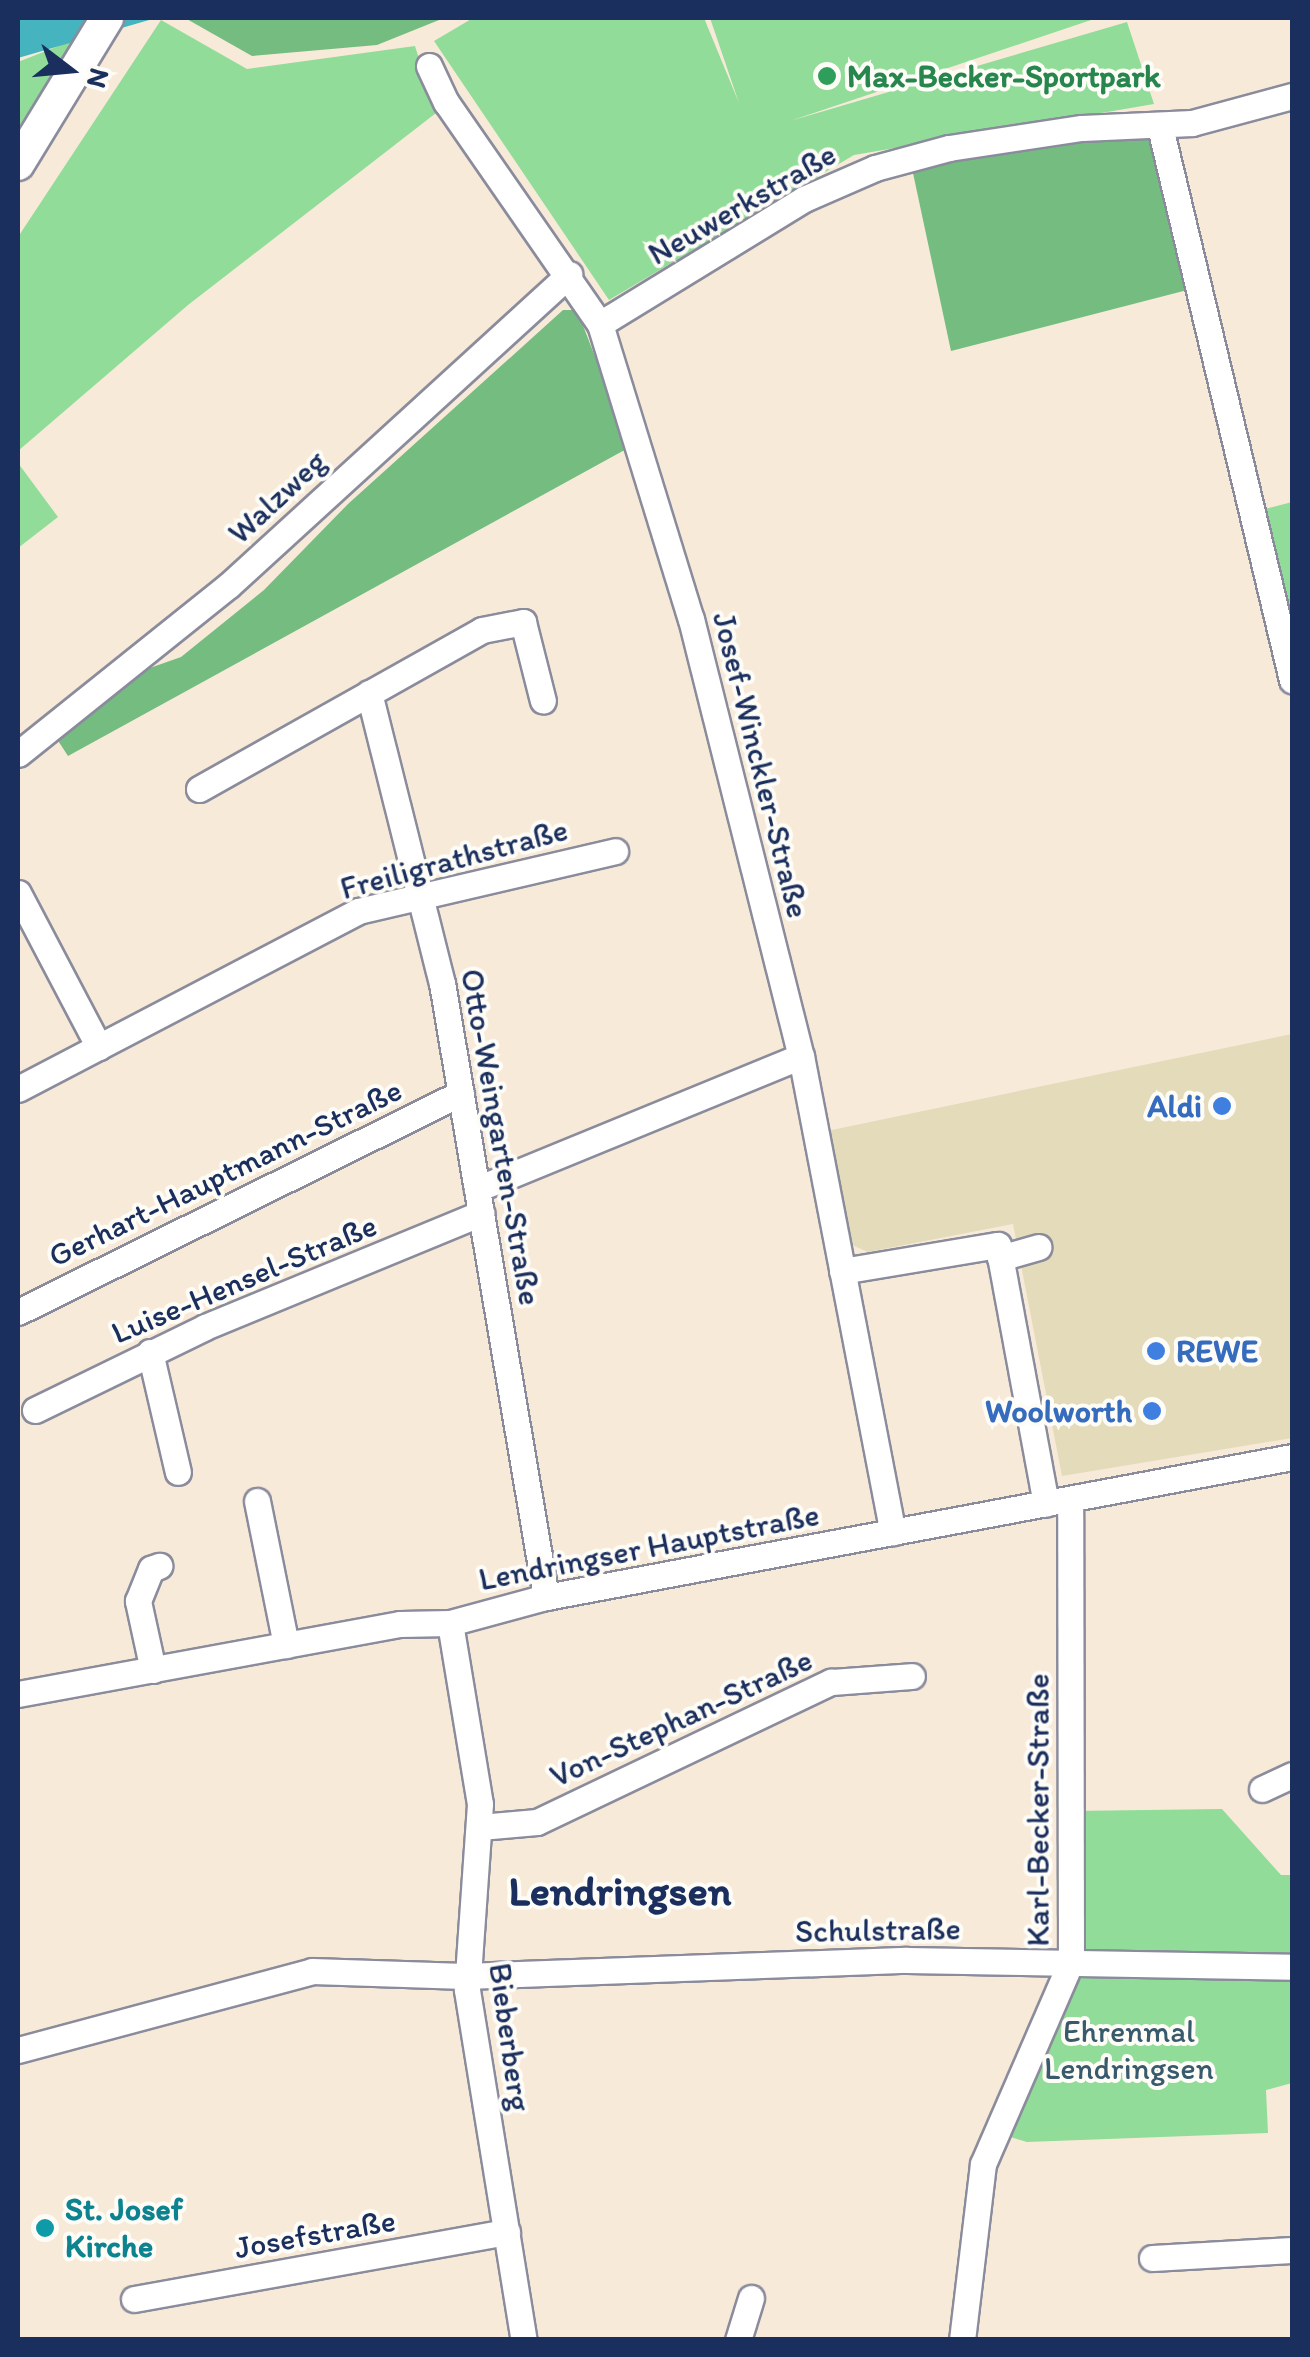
<!DOCTYPE html>
<meta charset="utf-8">
<style>
body{margin:0}
#map{position:relative;width:1310px;height:2357px;overflow:hidden;background:#f8ead9;font-family:Itim,sans-serif}
div>[style]{position:absolute}
.built>*{inset:0;background:#e3dbba}
.green>*{inset:0;background:#90dc98}
.forest>*{inset:0;background:#74bc80}
.water>*{inset:0;background:#45b4be}
.roads{filter:drop-shadow(2px 0 #8a8c9c) drop-shadow(-2px 0 #8a8c9c) drop-shadow(0 2px #8a8c9c) drop-shadow(0 -2px #8a8c9c)}
.minor>*{height:25px;margin:-12.5px;padding:0 12.5px;transform-origin:12.5px;border-radius:12.5px;background:#fff}
.major>*{height:32px;margin:-16px;padding:0 16px;transform-origin:16px;border-radius:16px;background:#fff}
.dots>*{width:28px;height:28px;translate:-50% -50%;box-sizing:border-box;border:5px solid #fdfcf7;border-radius:50%}
span{translate:-50% -50%;white-space:nowrap;text-align:center;line-height:1.15;-webkit-text-stroke:8px #fdfcf7;paint-order:stroke}
.leisure-label{font-size:32px;color:#27864d;font-weight:700}
.left{translate:0 -50%;text-align:left}
.street-label{font-size:32px;color:#1b2f5e}
.shop-label{font-size:32px;color:#366cbe;font-weight:700}
.right{translate:-100% -50%;text-align:right}
.park-label{font-size:32px;color:#385a6c}
.culture-label{font-size:32px;color:#0d838f;font-weight:700}
.district-label{font-size:42px;color:#1b2f5e;font-weight:700}
.frame{position:absolute;inset:0;border:20px solid #1b2f5e;pointer-events:none}
.north{position:absolute;left:20px;top:20px;width:100px;height:100px;-webkit-text-stroke:8px #fdfcf7;paint-order:stroke;rotate:106deg;font-size:28px;font-weight:700;line-height:40px;text-align:center;color:#1b2f5e}
.north::after{content:'';display:block;margin:auto;width:35px;height:45px;background:#1b2f5e;clip-path:polygon(50% 0,100% 100%,50% 72%,0 100%)}
</style>
<div id="map">
<div class="built">
<div style="clip-path:polygon(1292px 1034px,1292px 1438px,1062px 1476px,1013px 1224px,868px 1252px,852px 1245px,827px 1131px)"></div>
</div>
<div class="green">
<div style="clip-path:polygon(473px 18px,704px 18px,739px 103px,710px 18px,1097px 18px,790px 121px,1127px 22px,1154px 104px,854px 155px,609px 300px,434px 41px)"></div>
<div style="clip-path:polygon(161px 20px,247px 69px,415px 46px,436px 113px,188px 305px,18px 451px,18px 237px)"></div>
<div style="clip-path:polygon(74px 40px,18px 128px,18px 62px)"></div>
<div style="clip-path:polygon(18px 463px,58px 517px,18px 548px)"></div>
<div style="clip-path:polygon(1292px 502px,1292px 680px,1253px 512px)"></div>
<div style="clip-path:polygon(1222px 1809px,1281px 1875px,1292px 1875px,1292px 2083px,1266px 2090px,1268px 2133px,1027px 2142px,1007px 2136px,1071px 1962px,1071px 1811px)"></div>
</div>
<div class="forest">
<div style="clip-path:polygon(185px 18px,444px 18px,377px 45px,252px 56px)"></div>
<div style="clip-path:polygon(1160px 127px,1199px 287px,951px 351px,910px 159px)"></div>
<div style="clip-path:polygon(563px 310px,577px 310px,630px 447px,68px 756px,55px 736px,147px 669px,181px 657px,264px 590px,348px 504px)"></div>
</div>
<div class="water">
<div style="clip-path:polygon(18px 18px,156px 18px,18px 58px)"></div>
</div>
<div class="roads">
<div class="minor">
<div style="left:429px;top:66px;width:40px;rotate:65deg"></div>
<div style="left:446px;top:102px;width:270px;rotate:55.3deg"></div>
<div style="left:600px;top:324px;width:309px;rotate:72.9deg"></div>
<div style="left:691px;top:619px;width:451px;rotate:75.9deg"></div>
<div style="left:801px;top:1056px;width:485px;rotate:79.1deg"></div>
<div style="left:1160px;top:127px;width:569px;rotate:76.57deg"></div>
<div style="left:600px;top:324px;width:239px;rotate:-31.5deg"></div>
<div style="left:804px;top:199px;width:77px;rotate:-23.6deg"></div>
<div style="left:875px;top:168px;width:77px;rotate:-15.1deg"></div>
<div style="left:949px;top:148px;width:134px;rotate:-8.6deg"></div>
<div style="left:1082px;top:128px;width:110px;rotate:-2.6deg"></div>
<div style="left:1192px;top:123px;width:104px;rotate:-15.1deg"></div>
<div style="left:369px;top:693px;width:299px;rotate:75.9deg"></div>
<div style="left:442px;top:983px;width:623px;rotate:80.39deg"></div>
<div style="left:18px;top:754px;width:270px;rotate:-38.7deg"></div>
<div style="left:229px;top:585px;width:461px;rotate:-42.4deg"></div>
<div style="left:199px;top:789px;width:325px;rotate:-29.3deg"></div>
<div style="left:482px;top:630px;width:42px;rotate:-11deg"></div>
<div style="left:523px;top:622px;width:81px;rotate:75.8deg"></div>
<div style="left:18px;top:893px;width:174px;rotate:62.3deg"></div>
<div style="left:18px;top:1089px;width:384px;rotate:-27.6deg"></div>
<div style="left:358px;top:911px;width:264px;rotate:-13.1deg"></div>
<div style="left:477px;top:1189px;width:350px;rotate:-22.3deg"></div>
<div style="left:1000px;top:1258px;width:40px;rotate:-16deg"></div>
<div style="left:842px;top:1271px;width:158px;rotate:-9.5deg"></div>
<div style="left:998px;top:1245px;width:263px;rotate:79.5deg"></div>
<div style="left:18px;top:1312px;width:494px;rotate:-26.3deg"></div>
<div style="left:150px;top:1352px;width:123px;rotate:76.9deg"></div>
<div style="left:35px;top:1410px;width:189px;rotate:-26deg"></div>
<div style="left:205px;top:1327px;width:299px;rotate:-22.4deg"></div>
<div style="left:257px;top:1501px;width:147px;rotate:78.6deg"></div>
<div style="left:450px;top:1623px;width:183px;rotate:80.6deg"></div>
<div style="left:480px;top:1804px;width:186px;rotate:94deg"></div>
<div style="left:467px;top:1990px;width:355px;rotate:80.8deg"></div>
<div style="left:153px;top:1670px;width:71px;rotate:-102.3deg"></div>
<div style="left:138px;top:1601px;width:35px;rotate:-68deg"></div>
<div style="left:151px;top:1569px;width:9px;rotate:-21deg"></div>
<div style="left:18px;top:1694px;width:388px;rotate:-10.4deg"></div>
<div style="left:400px;top:1624px;width:50px;rotate:-1.1deg"></div>
<div style="left:450px;top:1623px;width:99px;rotate:-15.2deg"></div>
<div style="left:546px;top:1597px;width:759px;rotate:-10.63deg"></div>
<div style="left:1262px;top:1789px;width:33px;rotate:-25deg"></div>
<div style="left:480px;top:1827px;width:57px;rotate:-5deg"></div>
<div style="left:537px;top:1822px;width:326px;rotate:-25.5deg"></div>
<div style="left:831px;top:1682px;width:81px;rotate:-4.2deg"></div>
<div style="left:18px;top:2050px;width:304px;rotate:-15deg"></div>
<div style="left:312px;top:1971px;width:153px;rotate:1.9deg"></div>
<div style="left:465px;top:1976px;width:442px;rotate:-2.1deg"></div>
<div style="left:907px;top:1960px;width:385px;rotate:1deg"></div>
<div style="left:1152px;top:2258px;width:140px;rotate:-3.3deg"></div>
<div style="left:134px;top:2299px;width:379px;rotate:-10.2deg"></div>
<div style="left:738px;top:2340px;width:44px;rotate:-72.8deg"></div>
<div style="left:962px;top:2340px;width:177px;rotate:-83.2deg"></div>
<div style="left:983px;top:2164px;width:220px;rotate:-66.5deg"></div>
<div style="left:1071px;top:1962px;width:462px;rotate:-90.1deg"></div>
</div>
<div class="major">
<div style="left:18px;top:164px;width:171px;rotate:-58.6deg"></div>
</div>
</div>
<div class="dots">
<div style="left:827px;top:76px;background:#2e9e5b"></div>
<div style="left:1222px;top:1106px;background:#3f7fe0"></div>
<div style="left:1156px;top:1351px;background:#3f7fe0"></div>
<div style="left:1152px;top:1411px;background:#3f7fe0"></div>
<div style="left:45px;top:2228px;background:#0f9aa8"></div>
</div>
<div class="leisure-label">
<span class="left" style="left:847px;top:76px">Max-Becker-Sportpark</span>
</div>
<div class="street-label">
<span style="left:742px;top:204px;rotate:-30deg">Neuwerkstraße</span>
<span style="left:277px;top:497px;rotate:-43deg">Walzweg</span>
<span style="left:761px;top:765px;rotate:76deg">Josef-Winckler-Straße</span>
<span style="left:454px;top:859px;rotate:-15deg">Freiligrathstraße</span>
<span style="left:501px;top:1137px;rotate:80deg">Otto-Weingarten-Straße</span>
<span style="left:225px;top:1173px;rotate:-26deg">Gerhart-Hauptmann-Straße</span>
<span style="left:244px;top:1279px;rotate:-23deg">Luise-Hensel-Straße</span>
<span style="left:649px;top:1547px;rotate:-11deg">Lendringser Hauptstraße</span>
<span style="left:681px;top:1718px;rotate:-25deg">Von-Stephan-Straße</span>
<span style="left:1038px;top:1810px;rotate:-90deg">Karl-Becker-Straße</span>
<span style="left:878px;top:1930px;rotate:-1deg">Schulstraße</span>
<span style="left:510px;top:2037px;rotate:82deg">Bieberberg</span>
<span style="left:315px;top:2234px;rotate:-10deg">Josefstraße</span>
</div>
<div class="shop-label">
<span class="right" style="left:1202px;top:1106px">Aldi</span>
<span class="left" style="left:1176px;top:1351px">REWE</span>
<span class="right" style="left:1132px;top:1411px">Woolworth</span>
</div>
<div class="park-label">
<span style="left:1129px;top:2050px">Ehrenmal<br>Lendringsen</span>
</div>
<div class="culture-label">
<span class="left" style="left:65px;top:2228px">St. Josef<br>Kirche</span>
</div>
<div class="district-label">
<span style="left:620px;top:1891px">Lendringsen</span>
</div>
<div class="frame"></div>
<div class="north">N</div>
</div>
